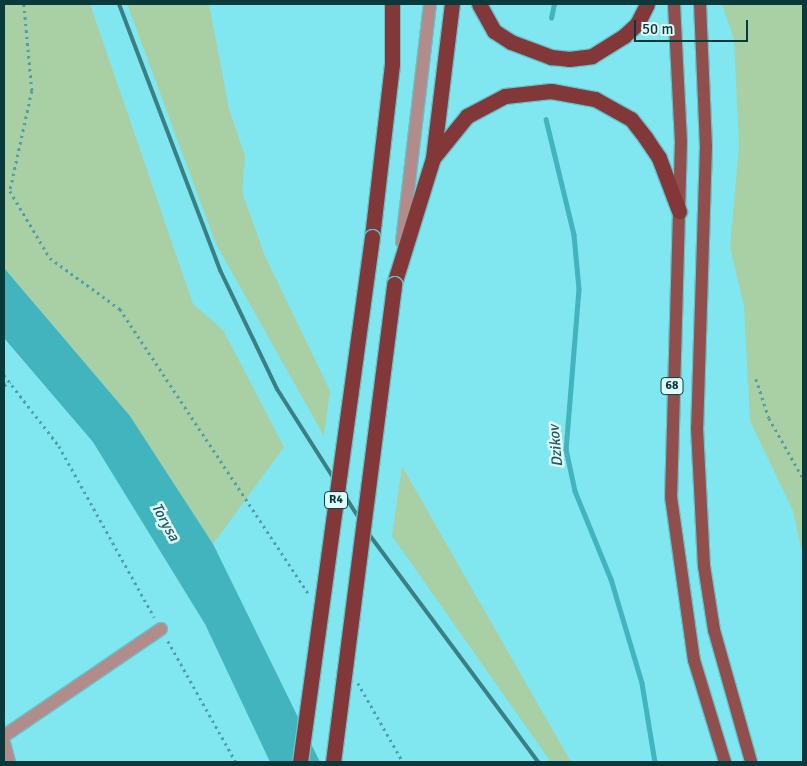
<!DOCTYPE html>
<style>
body{margin:0}
#map{position:relative;width:807px;height:766px;overflow:hidden;background:#80e6ef;font-family:Signika,sans-serif}
div>[style]{position:absolute}
.green>*{inset:0;background:#a9cfa5}
.water>*{inset:0;background:#41b4be}
.stream>*{height:4.5px;margin:-2.25px;padding:0 2.25px;transform-origin:2.25px;border-radius:2.25px;background:#41b4be}
.path>*{height:2.5px;margin-top:-1.25px;transform-origin:0;background:repeating-linear-gradient(90deg,#509fa6 0 2.5px,transparent 0 6.5px)}
.roads{filter:drop-shadow(1px 0 #68c3cb) drop-shadow(-1px 0 #68c3cb) drop-shadow(0 1px #68c3cb) drop-shadow(0 -1px #68c3cb)}
.minor>*{height:12px;margin:-6px;padding:0 6px;transform-origin:6px;border-radius:6px;background:#b28c8a}
.major>*{height:12px;margin:-6px;padding:0 6px;transform-origin:6px;border-radius:6px;background:#904f4d}
.highway>*{height:15px;margin:-7.5px;padding:0 7.5px;transform-origin:7.5px;border-radius:7.5px;background:#823838}
.rail>*{height:4px;margin:-2px;padding:0 2px;transform-origin:2px;border-radius:2px;background:#3a7f84}
.bridges{filter:drop-shadow(1px 0 #68c3cb) drop-shadow(-1px 0 #68c3cb) drop-shadow(0 1px #68c3cb) drop-shadow(0 -1px #68c3cb)}
.highway-bridge>*{height:15px;margin:-7.5px;padding:0 7.5px;transform-origin:7.5px;border-radius:7.5px;background:#823838}
span{translate:-50% -50%;white-space:nowrap;text-align:center;line-height:1.15;-webkit-text-stroke:5px #dffbfd;paint-order:stroke}
.shield-label span{padding:1px 4px;background:#dffbfd;border:1px solid;border-radius:4px;-webkit-text-stroke-width:0}
.shield-label{font-size:12px;color:#0a393c;font-weight:700}
.water-label{font-size:15px;color:#25565a;font-style:italic}
.frame{position:absolute;inset:0;border:5px solid #0a393c;pointer-events:none}
.scale{position:absolute;left:634px;top:20px;width:114px;height:22px;box-sizing:border-box;border:2px solid #0a393c;border-top:0;padding-left:6px;font-size:15px;line-height:18px;white-space:nowrap;color:#0a393c;-webkit-text-stroke:4px #dffbfd;paint-order:stroke}
</style>
<div id="map">
<div class="green">
<div style="clip-path:polygon(4px 4px,90px 4px,193px 304px,223px 330px,284px 447px,213px 544px,130px 416px,4px 268px)"></div>
<div style="clip-path:polygon(127px 4px,209px 4px,229px 109px,245px 156px,242px 192px,265px 256px,330px 391px,324px 436px,216px 244px)"></div>
<div style="clip-path:polygon(722px 4px,803px 4px,803px 556px,793px 511px,750px 421px,744px 306px,730px 247px,739px 146px,734px 39px)"></div>
<div style="clip-path:polygon(402px 466px,483px 608px,571px 762px,551px 762px,392px 536px)"></div>
</div>
<div class="water">
<div style="clip-path:polygon(4px 268px,130px 416px,213px 544px,320px 762px,270px 762px,205px 624px,93px 442px,4px 338px)"></div>
</div>
<div class="stream">
<div style="left:551px;top:18px;width:14px;rotate:-78deg"></div>
<div style="left:546px;top:119px;width:119px;rotate:76.4deg"></div>
<div style="left:574px;top:235px;width:54px;rotate:84.7deg"></div>
<div style="left:579px;top:289px;width:161px;rotate:94.6deg"></div>
<div style="left:566px;top:449px;width:43px;rotate:77.9deg"></div>
<div style="left:575px;top:491px;width:95px;rotate:67.8deg"></div>
<div style="left:611px;top:579px;width:109px;rotate:73.4deg"></div>
<div style="left:642px;top:683px;width:80px;rotate:80.7deg"></div>
</div>
<div class="path">
<div style="left:24px;top:4px;width:87px;rotate:84.7deg"></div>
<div style="left:32px;top:91px;width:102px;rotate:102.4deg"></div>
<div style="left:10px;top:191px;width:78px;rotate:59.2deg"></div>
<div style="left:50px;top:258px;width:87px;rotate:36.1deg"></div>
<div style="left:120px;top:309px;width:341px;rotate:56.5deg"></div>
<div style="left:4px;top:375px;width:90px;rotate:52.2deg"></div>
<div style="left:59px;top:446px;width:196px;rotate:60.9deg"></div>
<div style="left:756px;top:379px;width:41px;rotate:71.6deg"></div>
<div style="left:769px;top:418px;width:69px;rotate:60.5deg"></div>
<div style="left:4px;top:385px;width:7px;rotate:-16deg"></div>
<div style="left:168px;top:641px;width:139px;rotate:60.7deg"></div>
<div style="left:358px;top:683px;width:91px;rotate:60.3deg"></div>
</div>
<div class="roads">
<div class="minor">
<div style="left:402px;top:242px;width:240px;rotate:-83.3deg"></div>
<div style="left:4px;top:736px;width:190px;rotate:-34.3deg"></div>
<div style="left:4px;top:743px;width:20px;rotate:75deg"></div>
</div>
<div class="major">
<div style="left:674px;top:4px;width:137px;rotate:87.1deg"></div>
<div style="left:681px;top:141px;width:356px;rotate:91.6deg"></div>
<div style="left:671px;top:497px;width:165px;rotate:82deg"></div>
<div style="left:694px;top:660px;width:107px;rotate:73.1deg"></div>
<div style="left:700px;top:4px;width:142px;rotate:87.6deg"></div>
<div style="left:706px;top:146px;width:282px;rotate:91.8deg"></div>
<div style="left:697px;top:428px;width:138px;rotate:87.1deg"></div>
<div style="left:704px;top:566px;width:65px;rotate:81.1deg"></div>
<div style="left:714px;top:630px;width:137px;rotate:74.3deg"></div>
</div>
<div class="highway">
<div style="left:479px;top:4px;width:31px;rotate:61deg"></div>
<div style="left:494px;top:31px;width:20px;rotate:33deg"></div>
<div style="left:511px;top:42px;width:43px;rotate:20.6deg"></div>
<div style="left:551px;top:57px;width:18px;rotate:6deg"></div>
<div style="left:569px;top:59px;width:23px;rotate:-7deg"></div>
<div style="left:592px;top:56px;width:38px;rotate:-32deg"></div>
<div style="left:624px;top:36px;width:18px;rotate:-43deg"></div>
<div style="left:637px;top:24px;width:22px;rotate:-63deg"></div>
<div style="left:433px;top:158px;width:54px;rotate:-51deg"></div>
<div style="left:467px;top:116px;width:43px;rotate:-27.8deg"></div>
<div style="left:505px;top:96px;width:46px;rotate:-6.2deg"></div>
<div style="left:551px;top:91px;width:45px;rotate:10.3deg"></div>
<div style="left:595px;top:99px;width:41px;rotate:29.1deg"></div>
<div style="left:631px;top:119px;width:23px;rotate:52deg"></div>
<div style="left:645px;top:137px;width:25px;rotate:56deg"></div>
<div style="left:659px;top:158px;width:57px;rotate:69.3deg"></div>
<div style="left:372px;top:237px;width:174px;rotate:-83.4deg"></div>
<div style="left:392px;top:64px;width:60px;rotate:-90deg"></div>
<div style="left:394px;top:284px;width:132px;rotate:-72.8deg"></div>
<div style="left:433px;top:158px;width:155px;rotate:-83deg"></div>
</div>
</div>
<div class="rail">
<div style="left:119px;top:4px;width:285px;rotate:69.2deg"></div>
<div style="left:220px;top:270px;width:132px;rotate:64.4deg"></div>
<div style="left:277px;top:389px;width:175px;rotate:57.6deg"></div>
<div style="left:371px;top:537px;width:280px;rotate:53.4deg"></div>
</div>
<div class="bridges">
<div class="highway-bridge">
<div style="left:300px;top:762px;width:530px;rotate:-82.19deg"></div>
<div style="left:333px;top:762px;width:482px;rotate:-82.7deg"></div>
</div>
</div>
<div class="shield-label">
<span style="left:672px;top:386px">68</span>
<span style="left:336px;top:500px">R4</span>
</div>
<div class="water-label">
<span style="left:556px;top:446px;rotate:-95deg">Dzikov</span>
<span style="left:165px;top:522px;rotate:61deg">Torysa</span>
</div>
<div class="frame"></div>
<div class="scale">50 m</div>
</div>
